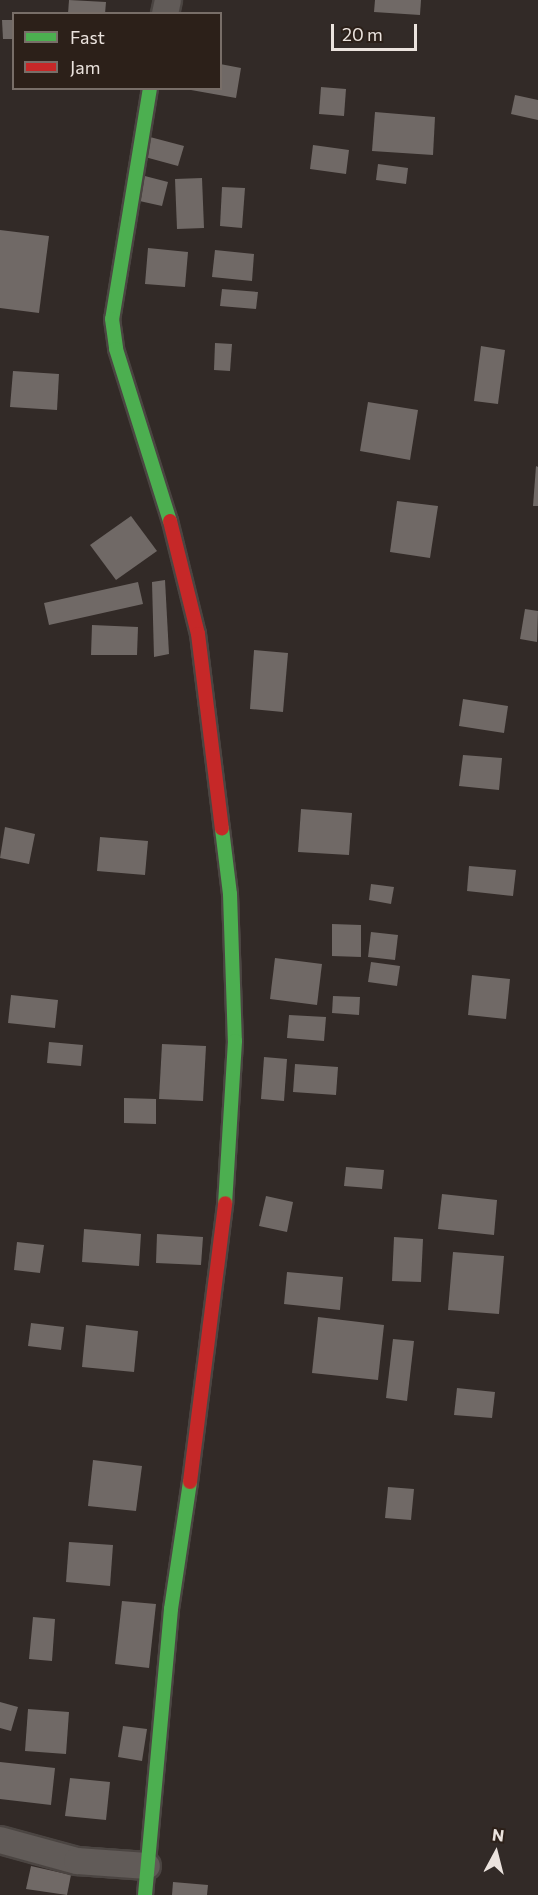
<!DOCTYPE html>
<style>
body{margin:0}
#map{position:relative;width:538px;height:1895px;overflow:hidden;background:#322a27;font-family:Commissioner,sans-serif}
div>[style]{position:absolute}
.building>*{inset:0;background:#706966}
.roads{filter:drop-shadow(2px 0 #4b4542) drop-shadow(-2px 0 #4b4542) drop-shadow(0 2px #4b4542) drop-shadow(0 -2px #4b4542)}
.street>*{height:26px;margin:-13px;padding:0 13px;transform-origin:13px;border-radius:13px;background:#615b58}
.fast>*{height:14px;margin:-7px;padding:0 7px;transform-origin:7px;border-radius:7px;background:#4caf50}
.jam>*{height:14px;margin:-7px;padding:0 7px;transform-origin:7px;border-radius:7px;background:#c62828}
span{translate:-50% -50%;white-space:nowrap;text-align:center;line-height:1.15;-webkit-text-stroke:6px #2c2019;paint-order:stroke}
.legend{position:absolute;left:12px;top:12px;width:210px;height:78px;box-sizing:border-box;background:#2c2019;border:2px solid #786e68;margin:0;padding:8px 10px;list-style:none;font-size:18px;color:#ebe3de}
.legend li{display:flex;align-items:center;gap:12px;height:30px}
.legend b{width:30px;border:2px solid #786e68}
.north{position:absolute;left:466px;top:1823px;width:60px;height:60px;-webkit-text-stroke:4px #2c2019;paint-order:stroke;rotate:7deg;font-size:16px;font-weight:700;line-height:24px;text-align:center;color:#ebe3de}
.north::after{content:'';display:block;margin:auto;width:21px;height:27px;background:#ebe3de;clip-path:polygon(50% 0,100% 100%,50% 72%,0 100%)}
.scale{position:absolute;left:331px;top:24px;width:86px;height:27px;box-sizing:border-box;border:3px solid #ebe3de;border-top:0;padding-left:8px;font-size:18px;line-height:21px;white-space:nowrap;color:#ebe3de;-webkit-text-stroke:4px #2c2019;paint-order:stroke}
</style>
<div id="map">
<div class="building">
<div style="clip-path:polygon(69px 0,106px 2px,105px 14px,68px 14px)"></div>
<div style="clip-path:polygon(375px 0,421px 0,420px 15px,374px 12px)"></div>
<div style="clip-path:polygon(2px 20px,14px 20px,14px 39px,3px 39px)"></div>
<div style="clip-path:polygon(220px 64px,241px 68px,236px 98px,191px 90px,220px 88px)"></div>
<div style="clip-path:polygon(321px 87px,346px 89px,344px 116px,319px 114px)"></div>
<div style="clip-path:polygon(515px 95px,538px 100px,538px 120px,511px 114px)"></div>
<div style="clip-path:polygon(375px 112px,435px 117px,433px 155px,372px 151px)"></div>
<div style="clip-path:polygon(150px 137px,184px 146px,178px 166px,145px 157px)"></div>
<div style="clip-path:polygon(313px 145px,349px 150px,346px 174px,310px 169px)"></div>
<div style="clip-path:polygon(378px 164px,408px 168px,406px 184px,376px 180px)"></div>
<div style="clip-path:polygon(141px 175px,168px 182px,162px 206px,135px 200px)"></div>
<div style="clip-path:polygon(202px 178px,204px 228px,177px 229px,175px 179px)"></div>
<div style="clip-path:polygon(222px 187px,245px 188px,242px 228px,220px 226px)"></div>
<div style="clip-path:polygon(0 230px,49px 236px,39px 313px,0 308px)"></div>
<div style="clip-path:polygon(148px 248px,188px 252px,185px 287px,145px 284px)"></div>
<div style="clip-path:polygon(215px 250px,254px 254px,252px 281px,212px 277px)"></div>
<div style="clip-path:polygon(222px 289px,258px 292px,256px 309px,220px 306px)"></div>
<div style="clip-path:polygon(215px 343px,232px 344px,230px 371px,214px 370px)"></div>
<div style="clip-path:polygon(481px 346px,505px 350px,498px 404px,474px 401px)"></div>
<div style="clip-path:polygon(13px 371px,59px 374px,57px 410px,10px 407px)"></div>
<div style="clip-path:polygon(368px 402px,418px 410px,410px 460px,360px 451px)"></div>
<div style="clip-path:polygon(536px 466px,538px 467px,538px 506px,533px 506px)"></div>
<div style="clip-path:polygon(397px 501px,438px 506px,430px 558px,390px 552px)"></div>
<div style="clip-path:polygon(131px 516px,157px 551px,116px 580px,90px 545px)"></div>
<div style="clip-path:polygon(165px 580px,169px 654px,154px 657px,152px 582px)"></div>
<div style="clip-path:polygon(138px 582px,143px 604px,49px 625px,44px 603px)"></div>
<div style="clip-path:polygon(525px 609px,538px 611px,537px 642px,520px 639px)"></div>
<div style="clip-path:polygon(92px 625px,138px 627px,137px 655px,91px 655px)"></div>
<div style="clip-path:polygon(254px 650px,288px 653px,283px 712px,250px 709px)"></div>
<div style="clip-path:polygon(463px 699px,508px 706px,504px 733px,459px 726px)"></div>
<div style="clip-path:polygon(463px 755px,502px 758px,499px 790px,459px 786px)"></div>
<div style="clip-path:polygon(301px 809px,352px 813px,349px 855px,298px 852px)"></div>
<div style="clip-path:polygon(5px 827px,35px 834px,29px 864px,0 858px)"></div>
<div style="clip-path:polygon(100px 837px,148px 841px,145px 875px,97px 871px)"></div>
<div style="clip-path:polygon(469px 866px,516px 870px,513px 896px,467px 891px)"></div>
<div style="clip-path:polygon(371px 884px,394px 887px,391px 904px,369px 900px)"></div>
<div style="clip-path:polygon(332px 924px,361px 925px,361px 957px,332px 956px)"></div>
<div style="clip-path:polygon(371px 932px,398px 935px,395px 960px,368px 957px)"></div>
<div style="clip-path:polygon(275px 958px,322px 964px,317px 1005px,270px 999px)"></div>
<div style="clip-path:polygon(371px 962px,400px 966px,397px 986px,368px 982px)"></div>
<div style="clip-path:polygon(472px 975px,510px 979px,506px 1019px,468px 1015px)"></div>
<div style="clip-path:polygon(11px 995px,58px 1000px,55px 1028px,8px 1023px)"></div>
<div style="clip-path:polygon(333px 996px,360px 997px,359px 1015px,332px 1013px)"></div>
<div style="clip-path:polygon(289px 1015px,326px 1017px,324px 1041px,287px 1038px)"></div>
<div style="clip-path:polygon(49px 1042px,83px 1045px,81px 1066px,47px 1063px)"></div>
<div style="clip-path:polygon(162px 1044px,206px 1046px,203px 1101px,159px 1099px)"></div>
<div style="clip-path:polygon(264px 1057px,287px 1059px,284px 1101px,261px 1099px)"></div>
<div style="clip-path:polygon(295px 1064px,338px 1067px,336px 1095px,293px 1092px)"></div>
<div style="clip-path:polygon(124px 1098px,156px 1099px,156px 1124px,124px 1123px)"></div>
<div style="clip-path:polygon(346px 1167px,384px 1170px,382px 1189px,344px 1186px)"></div>
<div style="clip-path:polygon(442px 1194px,497px 1200px,494px 1235px,438px 1229px)"></div>
<div style="clip-path:polygon(266px 1196px,293px 1202px,287px 1232px,259px 1226px)"></div>
<div style="clip-path:polygon(84px 1229px,141px 1234px,139px 1266px,82px 1262px)"></div>
<div style="clip-path:polygon(157px 1234px,203px 1237px,201px 1265px,156px 1263px)"></div>
<div style="clip-path:polygon(394px 1237px,423px 1239px,421px 1282px,392px 1281px)"></div>
<div style="clip-path:polygon(17px 1242px,44px 1245px,40px 1273px,14px 1270px)"></div>
<div style="clip-path:polygon(453px 1252px,504px 1256px,499px 1314px,448px 1310px)"></div>
<div style="clip-path:polygon(287px 1272px,343px 1277px,340px 1310px,284px 1304px)"></div>
<div style="clip-path:polygon(318px 1317px,384px 1325px,378px 1380px,312px 1373px)"></div>
<div style="clip-path:polygon(31px 1323px,64px 1327px,61px 1350px,28px 1346px)"></div>
<div style="clip-path:polygon(86px 1325px,138px 1331px,134px 1372px,82px 1367px)"></div>
<div style="clip-path:polygon(393px 1339px,414px 1341px,407px 1401px,386px 1398px)"></div>
<div style="clip-path:polygon(457px 1388px,495px 1392px,492px 1418px,454px 1415px)"></div>
<div style="clip-path:polygon(93px 1460px,142px 1466px,136px 1511px,88px 1506px)"></div>
<div style="clip-path:polygon(388px 1487px,414px 1489px,411px 1520px,385px 1518px)"></div>
<div style="clip-path:polygon(69px 1542px,113px 1545px,110px 1586px,66px 1582px)"></div>
<div style="clip-path:polygon(122px 1601px,156px 1604px,149px 1668px,115px 1664px)"></div>
<div style="clip-path:polygon(33px 1617px,55px 1619px,52px 1661px,29px 1659px)"></div>
<div style="clip-path:polygon(0 1702px,18px 1707px,11px 1731px,0 1728px)"></div>
<div style="clip-path:polygon(28px 1709px,69px 1712px,66px 1754px,25px 1751px)"></div>
<div style="clip-path:polygon(123px 1726px,147px 1729px,142px 1761px,118px 1757px)"></div>
<div style="clip-path:polygon(0 1762px,55px 1768px,51px 1805px,0 1799px)"></div>
<div style="clip-path:polygon(70px 1778px,110px 1782px,106px 1820px,65px 1816px)"></div>
<div style="clip-path:polygon(31px 1866px,71px 1875px,67px 1895px,26px 1889px)"></div>
<div style="clip-path:polygon(173px 1882px,208px 1885px,207px 1895px,172px 1895px)"></div>
</div>
<div class="roads">
<div class="street">
<div style="left:165px;top:14px;width:14px;rotate:-78deg"></div>
<div style="left:0;top:1840px;width:80px;rotate:15.3deg"></div>
<div style="left:77px;top:1861px;width:70px;rotate:4.1deg"></div>
</div>
<div class="fast">
<div style="left:150px;top:88px;width:234px;rotate:99.3deg"></div>
<div style="left:112px;top:319px;width:30px;rotate:82deg"></div>
<div style="left:116px;top:349px;width:180px;rotate:72.6deg"></div>
<div style="left:222px;top:829px;width:65px;rotate:83deg"></div>
<div style="left:230px;top:894px;width:147px;rotate:88.1deg"></div>
<div style="left:235px;top:1041px;width:162px;rotate:93.5deg"></div>
<div style="left:145px;top:1895px;width:287px;rotate:-84.8deg"></div>
<div style="left:171px;top:1609px;width:128px;rotate:-81.5deg"></div>
</div>
<div class="jam">
<div style="left:170px;top:521px;width:116px;rotate:76.1deg"></div>
<div style="left:198px;top:634px;width:196px;rotate:83deg"></div>
<div style="left:190px;top:1482px;width:281px;rotate:-82.8deg"></div>
</div>
</div>
<ul class="legend">
<li><b style="height:8px;background:#4caf50"></b>Fast</li>
<li><b style="height:8px;background:#c62828"></b>Jam</li>
</ul>
<div class="north">N</div>
<div class="scale">20 m</div>
</div>
